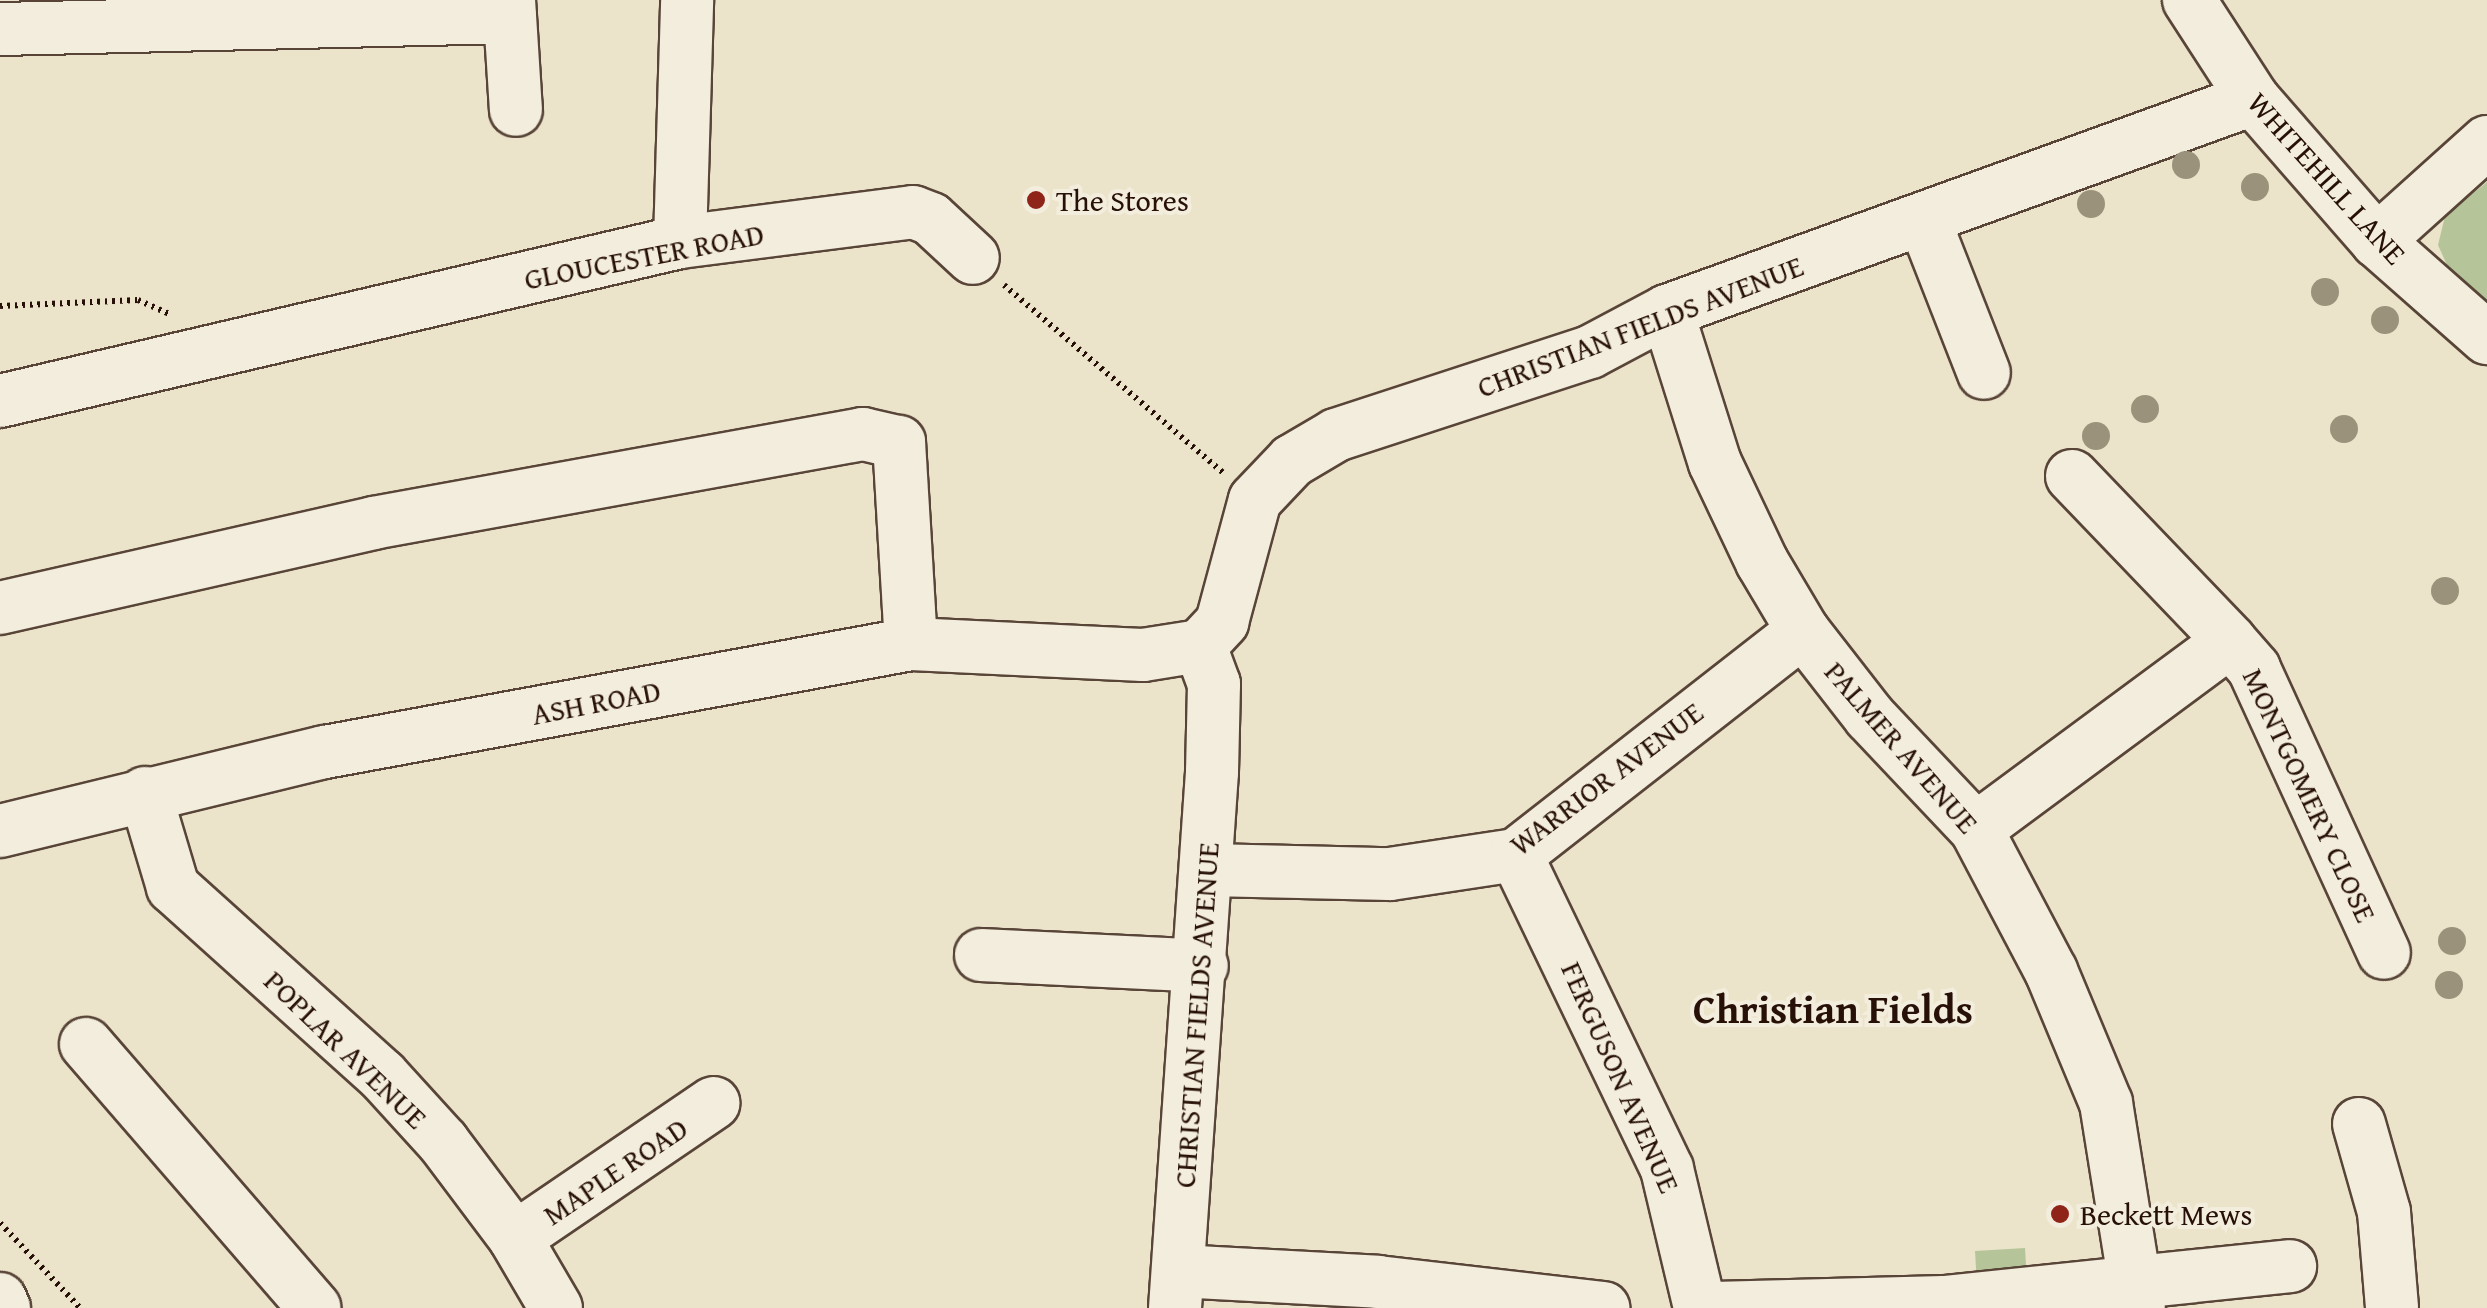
<!DOCTYPE html>
<style>
body{margin:0}
#map{position:relative;width:2487px;height:1308px;overflow:hidden;background:#ece4ca;font-family:"Gentium Book Plus",serif}
div>[style]{position:absolute}
.green>*{inset:0;background:#b5c599}
.path>*{height:6px;margin-top:-3px;transform-origin:0;background:repeating-linear-gradient(90deg,#271007 0 2.5px,transparent 0 7.5px)}
.roads{filter:drop-shadow(2px 0 #584538) drop-shadow(-2px 0 #584538) drop-shadow(0 2px #584538) drop-shadow(0 -2px #584538)}
.minor>*{height:52px;margin:-26px;padding:0 26px;transform-origin:26px;border-radius:26px;background:#f3eddd}
.trees>*{width:28px;height:28px;margin:-14px;border-radius:50%;background:#9b927b}
.dots>*{width:28px;height:28px;translate:-50% -50%;box-sizing:border-box;border:5px solid #f3eddd;border-radius:50%}
span{translate:-50% -50%;white-space:nowrap;text-align:center;line-height:1.15;-webkit-text-stroke:8px #f3eddd;paint-order:stroke}
.street-label{font-size:30px;color:#271007}
.poi-label{font-size:30px;color:#271007}
.left{translate:0 -50%;text-align:left}
.district-label{font-size:40px;color:#271007;font-weight:700}
</style>
<div id="map">
<div class="green">
<div style="clip-path:polygon(2487px 182px,2487px 303px,2450px 272px,2438px 245px,2445px 216px)"></div>
<div style="clip-path:polygon(2025px 1248px,2027px 1282px,1977px 1285px,1975px 1251px)"></div>
</div>
<div class="path">
<div style="left:1004px;top:285px;width:289px;rotate:40.6deg"></div>
<div style="left:0;top:306px;width:138px;rotate:-2.5deg"></div>
<div style="left:138px;top:300px;width:35px;rotate:24deg"></div>
<div style="left:0;top:1223px;width:117px;rotate:46.7deg"></div>
</div>
<div class="roads">
<div class="minor">
<div style="left:509px;top:0;width:110px;rotate:86.4deg"></div>
<div style="left:2189px;top:0;width:118px;rotate:57.1deg"></div>
<div style="left:2253px;top:99px;width:189px;rotate:48.9deg"></div>
<div style="left:2377px;top:241px;width:147px;rotate:41.4deg"></div>
<div style="left:0;top:29px;width:510px;rotate:-1.35deg"></div>
<div style="left:1924px;top:220px;width:164px;rotate:68.6deg"></div>
<div style="left:2377px;top:241px;width:148px;rotate:-42deg"></div>
<div style="left:680px;top:242px;width:242px;rotate:-88.3deg"></div>
<div style="left:1667px;top:311px;width:159px;rotate:72.5deg"></div>
<div style="left:1715px;top:463px;width:110px;rotate:64.6deg"></div>
<div style="left:1762px;top:562px;width:80px;rotate:59.3deg"></div>
<div style="left:1803px;top:631px;width:109px;rotate:52.1deg"></div>
<div style="left:1870px;top:717px;width:154px;rotate:46.6deg"></div>
<div style="left:1976px;top:829px;width:161px;rotate:62.2deg"></div>
<div style="left:2051px;top:971px;width:143px;rotate:67.4deg"></div>
<div style="left:2106px;top:1103px;width:208px;rotate:80.9deg"></div>
<div style="left:0;top:401px;width:698px;rotate:-13.16deg"></div>
<div style="left:680px;top:242px;width:235px;rotate:-7.3deg"></div>
<div style="left:913px;top:212px;width:19px;rotate:21deg"></div>
<div style="left:931px;top:219px;width:57px;rotate:42.9deg"></div>
<div style="left:2072px;top:476px;width:228px;rotate:46.2deg"></div>
<div style="left:0;top:608px;width:383px;rotate:-12.8deg"></div>
<div style="left:373px;top:523px;width:498px;rotate:-10.3deg"></div>
<div style="left:863px;top:434px;width:37px;rotate:13deg"></div>
<div style="left:899px;top:442px;width:202px;rotate:86.6deg"></div>
<div style="left:1200px;top:646px;width:33px;rotate:-47deg"></div>
<div style="left:1222px;top:622px;width:126px;rotate:-74.9deg"></div>
<div style="left:1255px;top:500px;width:54px;rotate:-46.5deg"></div>
<div style="left:1292px;top:461px;width:51px;rotate:-30.6deg"></div>
<div style="left:1336px;top:435px;width:267px;rotate:-18.1deg"></div>
<div style="left:1590px;top:352px;width:87px;rotate:-28deg"></div>
<div style="left:1667px;top:311px;width:623px;rotate:-19.89deg"></div>
<div style="left:145px;top:793px;width:98px;rotate:73.4deg"></div>
<div style="left:173px;top:887px;width:281px;rotate:42deg"></div>
<div style="left:382px;top:1075px;width:91px;rotate:47.7deg"></div>
<div style="left:443px;top:1142px;width:120px;rotate:53.1deg"></div>
<div style="left:515px;top:1238px;width:81px;rotate:59.6deg"></div>
<div style="left:1976px;top:829px;width:316px;rotate:-36.5deg"></div>
<div style="left:2230px;top:641px;width:37px;rotate:49deg"></div>
<div style="left:2254px;top:669px;width:312px;rotate:65.4deg"></div>
<div style="left:0;top:831px;width:334px;rotate:-13.7deg"></div>
<div style="left:325px;top:752px;width:596px;rotate:-10.44deg"></div>
<div style="left:911px;top:644px;width:232px;rotate:2.7deg"></div>
<div style="left:1143px;top:655px;width:58px;rotate:-9deg"></div>
<div style="left:1516px;top:855px;width:348px;rotate:64.3deg"></div>
<div style="left:1667px;top:1169px;width:143px;rotate:76.6deg"></div>
<div style="left:1208px;top:870px;width:182px;rotate:1.3deg"></div>
<div style="left:1390px;top:874px;width:127px;rotate:-8.6deg"></div>
<div style="left:1516px;top:855px;width:364px;rotate:-38deg"></div>
<div style="left:981px;top:955px;width:221px;rotate:2.8deg"></div>
<div style="left:86px;top:1044px;width:349px;rotate:49.1deg"></div>
<div style="left:2359px;top:1124px;width:91px;rotate:74.1deg"></div>
<div style="left:2384px;top:1212px;width:96px;rotate:85.2deg"></div>
<div style="left:515px;top:1238px;width:240px;rotate:-34.2deg"></div>
<div style="left:1178px;top:1271px;width:200px;rotate:3.1deg"></div>
<div style="left:1378px;top:1282px;width:227px;rotate:6.6deg"></div>
<div style="left:0;top:1299px;width:10px;rotate:66deg"></div>
<div style="left:1175px;top:1308px;width:537px;rotate:-86.05deg"></div>
<div style="left:1212px;top:772px;width:88px;rotate:-88.7deg"></div>
<div style="left:1214px;top:684px;width:40px;rotate:-110.2deg"></div>
<div style="left:1713px;top:1308px;width:231px;rotate:-1.5deg"></div>
<div style="left:1944px;top:1302px;width:348px;rotate:-5.9deg"></div>
</div>
</div>
<div class="trees">
<div style="left:2186px;top:165px"></div>
<div style="left:2255px;top:187px"></div>
<div style="left:2091px;top:204px"></div>
<div style="left:2325px;top:292px"></div>
<div style="left:2385px;top:320px"></div>
<div style="left:2145px;top:409px"></div>
<div style="left:2344px;top:429px"></div>
<div style="left:2096px;top:436px"></div>
<div style="left:2445px;top:591px"></div>
<div style="left:2452px;top:941px"></div>
<div style="left:2449px;top:985px"></div>
</div>
<div class="dots">
<div style="left:1036px;top:200px;background:#8f2418"></div>
<div style="left:2060px;top:1214px;background:#8f2418"></div>
</div>
<div class="street-label">
<span style="left:2327px;top:178px;rotate:48deg">WHITEHILL LANE</span>
<span style="left:644px;top:256px;rotate:-11deg">GLOUCESTER ROAD</span>
<span style="left:1640px;top:326px;rotate:-21deg">CHRISTIAN FIELDS AVENUE</span>
<span style="left:596px;top:702px;rotate:-11deg">ASH ROAD</span>
<span style="left:1902px;top:747px;rotate:49deg">PALMER AVENUE</span>
<span style="left:1606px;top:778px;rotate:-37deg">WARRIOR AVENUE</span>
<span style="left:2310px;top:795px;rotate:65deg">MONTGOMERY CLOSE</span>
<span style="left:1196px;top:1015px;rotate:-86deg">CHRISTIAN FIELDS AVENUE</span>
<span style="left:346px;top:1049px;rotate:44deg">POPLAR AVENUE</span>
<span style="left:1621px;top:1077px;rotate:66deg">FERGUSON AVENUE</span>
<span style="left:615px;top:1171px;rotate:-34deg">MAPLE ROAD</span>
</div>
<div class="poi-label">
<span class="left" style="left:1056px;top:200px">The Stores</span>
<span class="left" style="left:2080px;top:1214px">Beckett Mews</span>
</div>
<div class="district-label">
<span style="left:1833px;top:1009px">Christian Fields</span>
</div>
</div>
